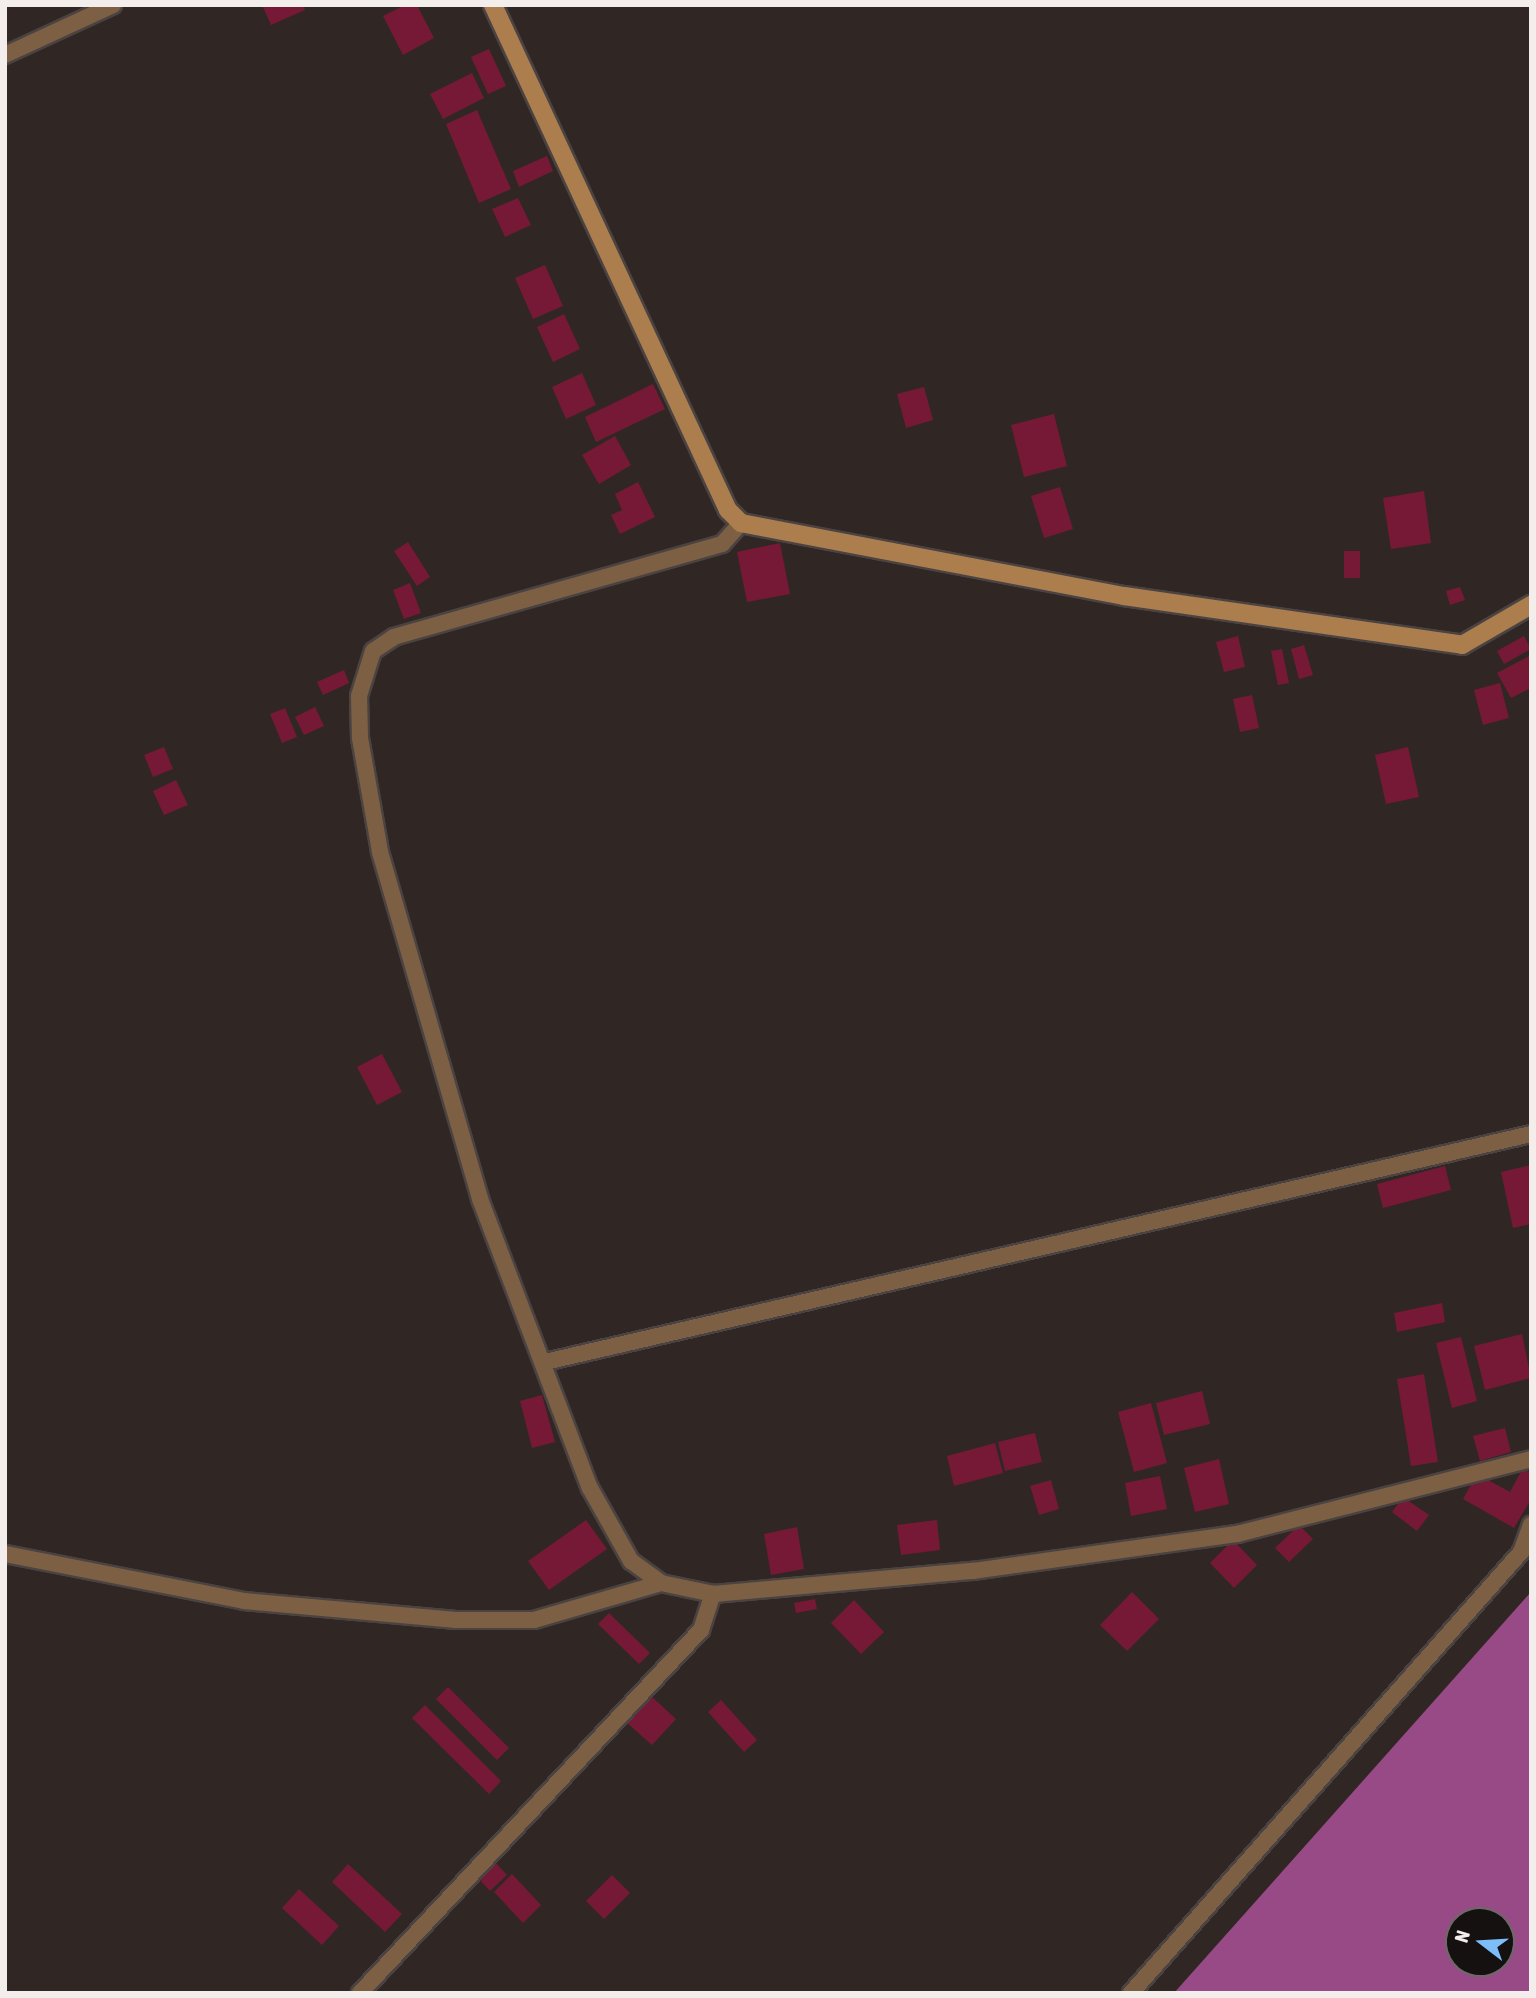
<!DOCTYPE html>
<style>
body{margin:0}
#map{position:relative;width:1536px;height:1998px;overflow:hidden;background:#302725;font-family:"Asap Condensed",sans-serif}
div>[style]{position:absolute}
.water>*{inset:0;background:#974a85}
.building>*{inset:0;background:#751936}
.roads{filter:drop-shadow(2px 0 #4b4341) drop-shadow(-2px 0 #4b4341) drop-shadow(0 2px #4b4341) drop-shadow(0 -2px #4b4341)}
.street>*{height:16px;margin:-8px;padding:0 8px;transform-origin:8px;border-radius:8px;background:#7d6043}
.secondary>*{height:18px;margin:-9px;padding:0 9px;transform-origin:9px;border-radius:9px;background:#ac7e4e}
span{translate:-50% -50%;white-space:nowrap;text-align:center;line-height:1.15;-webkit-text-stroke:7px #151110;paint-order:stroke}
.frame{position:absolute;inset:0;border:7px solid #f3edeb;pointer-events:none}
.north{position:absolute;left:1445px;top:1907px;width:70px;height:70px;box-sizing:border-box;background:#151110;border:2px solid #6e6968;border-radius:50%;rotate:287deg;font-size:19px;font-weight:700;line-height:28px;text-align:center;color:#f3edeb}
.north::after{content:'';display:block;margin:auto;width:24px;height:32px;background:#7dbef9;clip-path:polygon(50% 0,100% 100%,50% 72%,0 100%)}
</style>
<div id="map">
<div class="water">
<div style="clip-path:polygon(evenodd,1531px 1592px,1531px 1993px,1174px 1993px,1531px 1592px,1459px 1921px,1501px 1921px,1501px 1963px,1459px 1963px,1459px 1921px)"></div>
</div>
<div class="building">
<div style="clip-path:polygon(262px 5px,303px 5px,305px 10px,271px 25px)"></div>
<div style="clip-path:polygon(405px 5px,417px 5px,434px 38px,403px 55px,383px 16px)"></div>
<div style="clip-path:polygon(489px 49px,506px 86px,488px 94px,471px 57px)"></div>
<div style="clip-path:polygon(472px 73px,484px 98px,443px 119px,430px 94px)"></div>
<div style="clip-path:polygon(477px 110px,511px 189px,479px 203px,446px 124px)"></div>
<div style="clip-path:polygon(547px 156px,553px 171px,519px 187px,513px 171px)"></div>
<div style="clip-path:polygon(518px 198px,531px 225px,505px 237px,492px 209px)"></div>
<div style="clip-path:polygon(545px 265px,563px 306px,533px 319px,515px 278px)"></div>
<div style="clip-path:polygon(564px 314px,580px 349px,553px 362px,537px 327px)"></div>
<div style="clip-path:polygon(582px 373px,596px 405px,566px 419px,552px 387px)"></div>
<div style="clip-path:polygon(653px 384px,665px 409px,596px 442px,585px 417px)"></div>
<div style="clip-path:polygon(924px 387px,933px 420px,906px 428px,897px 394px)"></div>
<div style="clip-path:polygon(1054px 414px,1067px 466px,1024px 477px,1011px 425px)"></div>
<div style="clip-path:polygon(615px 436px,631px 465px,599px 484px,582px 455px)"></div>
<div style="clip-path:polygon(638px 482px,655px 517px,620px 534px,611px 515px,622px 510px,615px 494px)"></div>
<div style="clip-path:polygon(1060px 487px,1073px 529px,1044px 538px,1031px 496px)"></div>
<div style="clip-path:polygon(1424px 491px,1431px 543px,1391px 549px,1383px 498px)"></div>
<div style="clip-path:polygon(408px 542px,430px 577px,417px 586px,394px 551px)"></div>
<div style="clip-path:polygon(780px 543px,790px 594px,747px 602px,737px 552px)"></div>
<div style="clip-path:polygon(1344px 551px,1360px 551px,1360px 578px,1344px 578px)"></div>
<div style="clip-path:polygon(410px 583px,421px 613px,404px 619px,393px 590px)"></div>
<div style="clip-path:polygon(1460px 587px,1465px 600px,1450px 605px,1446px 591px)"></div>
<div style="clip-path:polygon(1238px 636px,1245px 667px,1224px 672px,1216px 642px)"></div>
<div style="clip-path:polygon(1524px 636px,1531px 649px,1504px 664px,1497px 651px)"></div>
<div style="clip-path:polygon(1304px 645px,1313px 675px,1299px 679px,1291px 649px)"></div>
<div style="clip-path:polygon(1282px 649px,1289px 683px,1278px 685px,1271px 651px)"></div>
<div style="clip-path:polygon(1531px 655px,1531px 688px,1511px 698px,1497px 673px)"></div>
<div style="clip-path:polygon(344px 670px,349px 683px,323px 695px,317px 682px)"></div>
<div style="clip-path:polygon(1500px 683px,1509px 718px,1483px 725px,1474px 690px)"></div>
<div style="clip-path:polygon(1252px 695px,1259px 728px,1240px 732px,1233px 699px)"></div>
<div style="clip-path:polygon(315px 707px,324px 726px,304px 735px,295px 717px)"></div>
<div style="clip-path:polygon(285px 708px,297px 737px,282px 743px,270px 714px)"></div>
<div style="clip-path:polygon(164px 747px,173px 769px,153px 777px,144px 755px)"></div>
<div style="clip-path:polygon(1408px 747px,1419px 797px,1386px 804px,1375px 755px)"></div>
<div style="clip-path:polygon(176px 780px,188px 805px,164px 815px,153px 791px)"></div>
<div style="clip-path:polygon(382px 1054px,402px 1092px,377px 1105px,357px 1067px)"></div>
<div style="clip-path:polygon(1531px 1165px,1531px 1224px,1513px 1228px,1501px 1172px)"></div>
<div style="clip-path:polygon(1445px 1166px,1451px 1190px,1383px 1208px,1377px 1184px)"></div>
<div style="clip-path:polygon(1442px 1303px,1445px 1322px,1397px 1332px,1394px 1313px)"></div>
<div style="clip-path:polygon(1522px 1334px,1531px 1378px,1485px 1390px,1474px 1346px)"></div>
<div style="clip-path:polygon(1461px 1337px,1477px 1401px,1452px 1408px,1436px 1343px)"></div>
<div style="clip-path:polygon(1424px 1374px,1438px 1462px,1411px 1466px,1397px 1379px)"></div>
<div style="clip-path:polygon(1202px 1391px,1210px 1424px,1164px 1435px,1156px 1403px)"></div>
<div style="clip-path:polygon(542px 1395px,555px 1442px,532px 1448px,520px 1401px)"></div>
<div style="clip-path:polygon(1151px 1403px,1167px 1463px,1134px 1472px,1118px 1412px)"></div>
<div style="clip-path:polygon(1505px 1428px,1511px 1452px,1480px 1461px,1473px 1436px)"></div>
<div style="clip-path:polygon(1035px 1433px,1042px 1462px,1005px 1471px,998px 1442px)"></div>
<div style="clip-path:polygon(995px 1443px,1003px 1473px,954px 1486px,947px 1456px)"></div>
<div style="clip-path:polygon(1219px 1459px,1229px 1504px,1195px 1512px,1184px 1468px)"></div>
<div style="clip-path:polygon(1523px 1468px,1531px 1473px,1531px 1499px,1514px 1528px,1463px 1499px,1477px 1474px,1510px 1492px)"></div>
<div style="clip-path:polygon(1160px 1476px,1167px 1509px,1131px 1516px,1125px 1483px)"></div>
<div style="clip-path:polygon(1051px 1480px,1059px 1509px,1039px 1515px,1030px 1486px)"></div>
<div style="clip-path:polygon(1403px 1497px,1429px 1515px,1417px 1531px,1392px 1512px)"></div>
<div style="clip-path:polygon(586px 1520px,607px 1549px,549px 1590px,528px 1561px)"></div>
<div style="clip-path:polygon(937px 1520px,940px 1550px,901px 1555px,897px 1525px)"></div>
<div style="clip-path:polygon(1299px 1525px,1313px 1539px,1289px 1562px,1275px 1548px)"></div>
<div style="clip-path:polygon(797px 1527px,804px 1569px,771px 1575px,764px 1534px)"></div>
<div style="clip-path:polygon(1233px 1540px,1257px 1565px,1234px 1588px,1210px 1563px)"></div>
<div style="clip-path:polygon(1132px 1592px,1159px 1619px,1127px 1651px,1100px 1625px)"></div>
<div style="clip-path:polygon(815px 1599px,817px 1609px,796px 1613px,794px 1603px)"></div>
<div style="clip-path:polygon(854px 1600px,884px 1632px,861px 1654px,831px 1623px)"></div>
<div style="clip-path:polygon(609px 1613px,650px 1653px,639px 1664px,598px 1624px)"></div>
<div style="clip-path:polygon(448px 1687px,509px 1748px,497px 1760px,436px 1699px)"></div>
<div style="clip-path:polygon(650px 1695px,676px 1719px,652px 1745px,626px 1722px)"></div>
<div style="clip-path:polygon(721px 1700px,757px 1740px,744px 1752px,708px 1712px)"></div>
<div style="clip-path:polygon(425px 1705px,501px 1781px,489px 1794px,412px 1718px)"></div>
<div style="clip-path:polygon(495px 1862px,507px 1875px,490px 1891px,478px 1878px)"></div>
<div style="clip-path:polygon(348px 1864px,402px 1914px,385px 1932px,332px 1882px)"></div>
<div style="clip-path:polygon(512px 1874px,541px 1905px,523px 1923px,494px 1892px)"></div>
<div style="clip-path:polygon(612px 1875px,630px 1893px,604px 1919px,586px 1901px)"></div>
<div style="clip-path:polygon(299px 1889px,339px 1926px,322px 1945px,282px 1908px)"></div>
</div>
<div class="roads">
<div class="street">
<div style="left:5px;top:55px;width:119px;rotate:-24.8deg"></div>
<div style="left:741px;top:523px;width:28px;rotate:132deg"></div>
<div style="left:722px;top:544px;width:341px;rotate:164.2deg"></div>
<div style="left:394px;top:637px;width:25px;rotate:146deg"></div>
<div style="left:373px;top:651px;width:47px;rotate:107.3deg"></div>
<div style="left:359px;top:696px;width:42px;rotate:88.6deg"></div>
<div style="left:360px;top:738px;width:116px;rotate:80deg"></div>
<div style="left:380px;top:852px;width:361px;rotate:73.9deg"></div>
<div style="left:480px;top:1199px;width:309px;rotate:69.2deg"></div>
<div style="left:590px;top:1488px;width:84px;rotate:60.7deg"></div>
<div style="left:631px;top:1561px;width:37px;rotate:36deg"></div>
<div style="left:661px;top:1583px;width:53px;rotate:11.9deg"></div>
<div style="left:713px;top:1594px;width:261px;rotate:-5.1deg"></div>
<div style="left:973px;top:1571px;width:267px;rotate:-8deg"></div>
<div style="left:1237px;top:1534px;width:303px;rotate:-14.3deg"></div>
<div style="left:545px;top:1362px;width:1012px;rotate:-13.02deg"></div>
<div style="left:5px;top:1554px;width:244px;rotate:11.1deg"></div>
<div style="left:244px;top:1601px;width:213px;rotate:5.1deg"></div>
<div style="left:456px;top:1620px;width:78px"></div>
<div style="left:534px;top:1620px;width:132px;rotate:-16.2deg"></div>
<div style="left:360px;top:1993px;width:498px;rotate:-46.8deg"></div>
<div style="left:701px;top:1630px;width:38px;rotate:-72deg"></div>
<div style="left:1131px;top:1993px;width:589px;rotate:-48.51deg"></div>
<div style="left:1521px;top:1552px;width:29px;rotate:-70deg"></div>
</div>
<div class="secondary">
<div style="left:493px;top:5px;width:557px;rotate:65.05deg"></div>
<div style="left:728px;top:510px;width:18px;rotate:45deg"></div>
<div style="left:741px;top:523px;width:390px;rotate:10.8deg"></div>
<div style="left:1124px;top:596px;width:342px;rotate:8.2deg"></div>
<div style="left:1462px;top:645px;width:80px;rotate:-30.1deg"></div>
</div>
</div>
<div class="frame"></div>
<div class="north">N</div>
</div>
